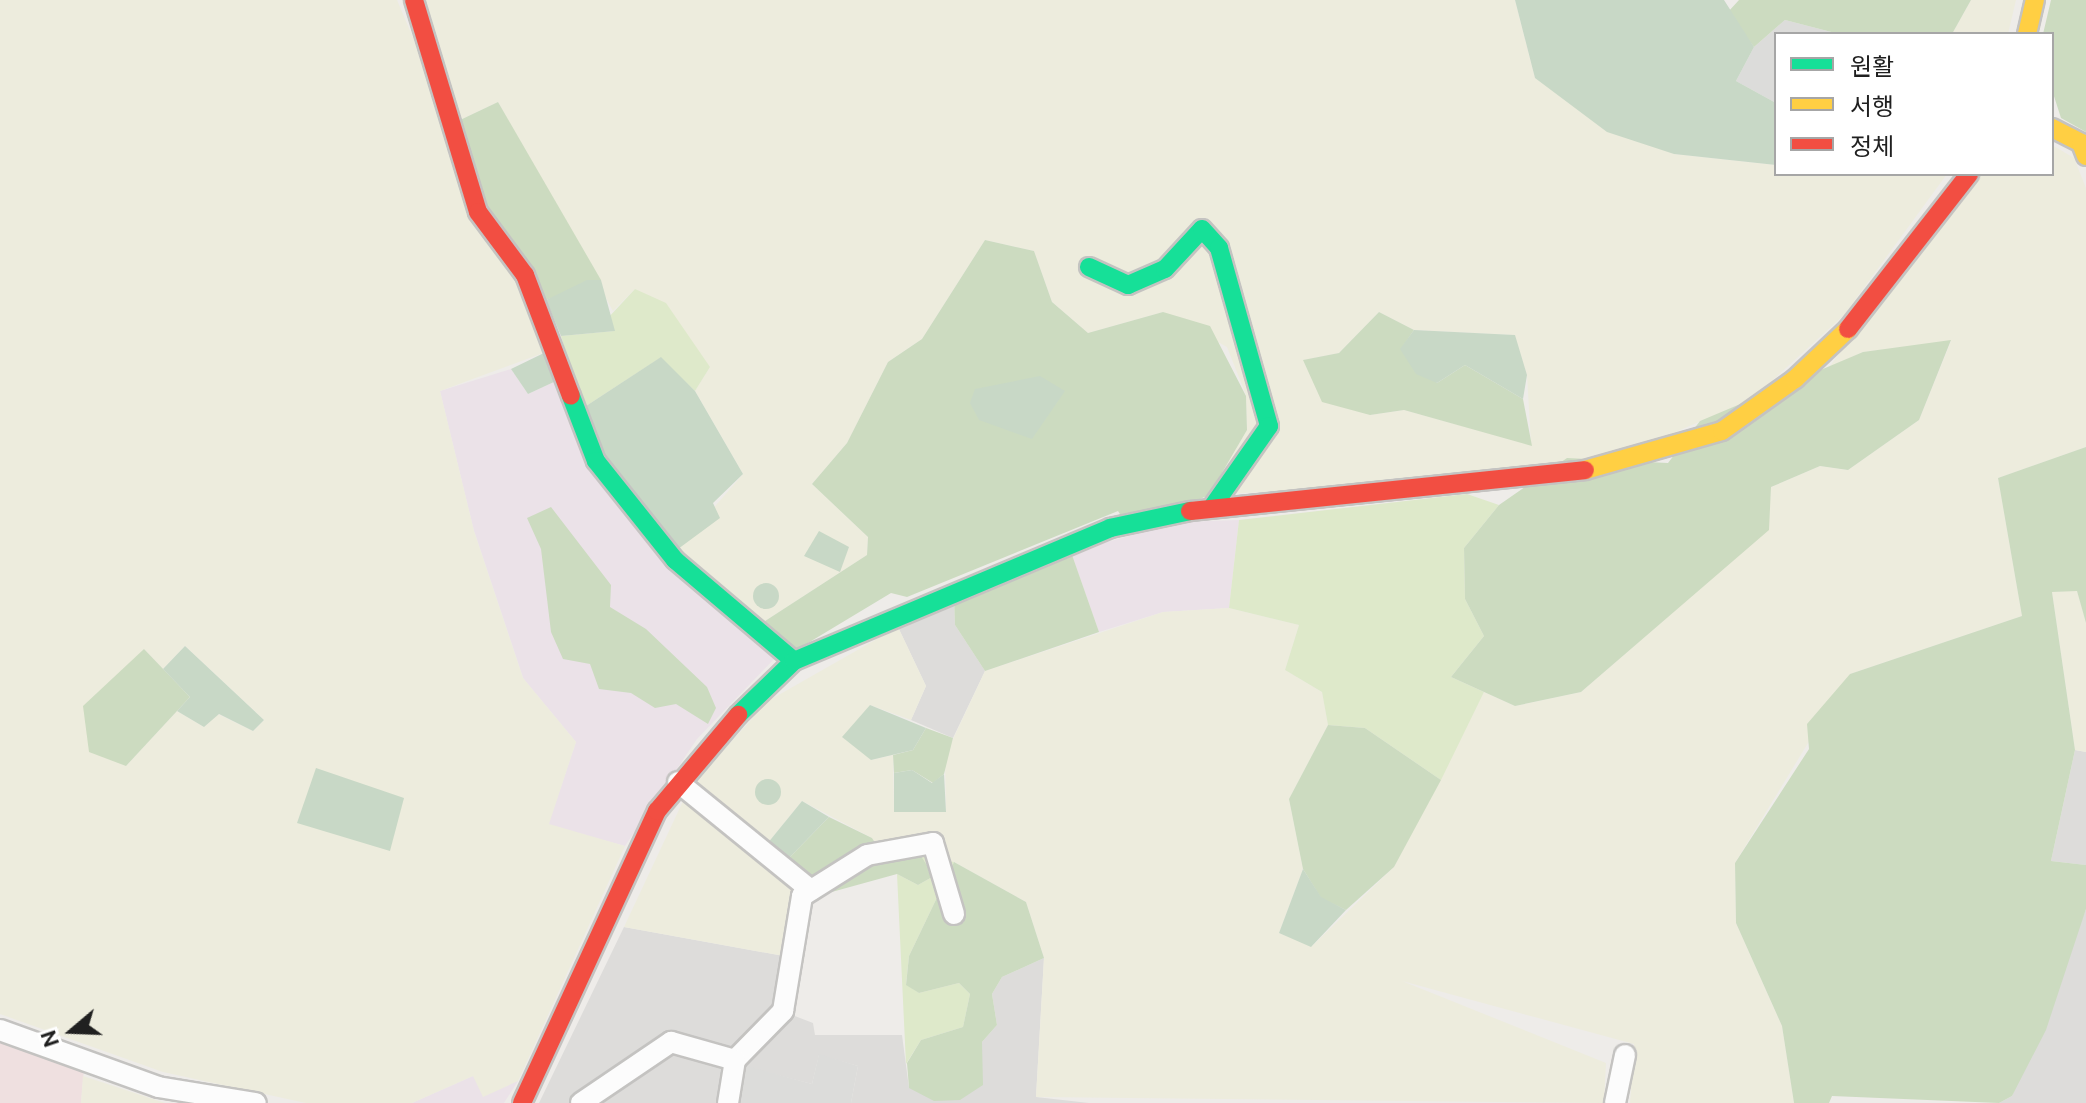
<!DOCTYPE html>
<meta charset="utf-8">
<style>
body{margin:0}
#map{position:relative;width:2086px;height:1103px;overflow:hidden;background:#eeece9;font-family:Ubuntu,"Noto Sans KR",sans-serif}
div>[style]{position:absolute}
.residential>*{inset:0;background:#dddcda}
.commercial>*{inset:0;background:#efe0e0}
.industrial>*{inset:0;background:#ebe2e8}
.religious>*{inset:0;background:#dcdcda}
.farmland>*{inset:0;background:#edecdd}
.grass>*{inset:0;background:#dee9ca}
.forest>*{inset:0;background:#ccdbc0}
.cemetery>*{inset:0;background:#c8d8c6}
.round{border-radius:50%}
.roads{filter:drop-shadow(2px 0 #c4c3c1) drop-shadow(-2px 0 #c4c3c1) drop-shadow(0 2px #c4c3c1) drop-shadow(0 -2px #c4c3c1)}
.street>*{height:20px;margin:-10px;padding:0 10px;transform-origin:10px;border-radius:10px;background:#fcfcfc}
.fast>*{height:18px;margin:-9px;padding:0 9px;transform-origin:9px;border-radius:9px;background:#16e098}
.slow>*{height:18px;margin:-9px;padding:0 9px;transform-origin:9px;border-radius:9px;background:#ffcf43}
.jam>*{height:18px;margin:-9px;padding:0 9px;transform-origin:9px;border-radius:9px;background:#f24e42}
span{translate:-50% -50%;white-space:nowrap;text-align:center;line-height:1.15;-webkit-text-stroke:8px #fff;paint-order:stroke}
.legend{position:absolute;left:1774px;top:32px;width:280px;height:144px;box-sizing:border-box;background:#fff;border:2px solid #a6a6a6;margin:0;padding:10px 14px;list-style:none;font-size:24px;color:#202020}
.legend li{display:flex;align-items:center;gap:16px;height:40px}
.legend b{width:40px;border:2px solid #a6a6a6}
.north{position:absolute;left:32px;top:991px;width:80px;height:80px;-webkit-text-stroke:6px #fff;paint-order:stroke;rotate:251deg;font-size:22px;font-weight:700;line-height:32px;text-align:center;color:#202020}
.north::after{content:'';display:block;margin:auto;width:28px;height:36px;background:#202020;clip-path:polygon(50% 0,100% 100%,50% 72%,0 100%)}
</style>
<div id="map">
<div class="residential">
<div style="clip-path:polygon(954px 598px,955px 625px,985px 671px,953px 738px,911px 720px,926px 686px,898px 627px)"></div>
<div style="clip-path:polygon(2075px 750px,2086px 752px,2086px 865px,2051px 861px)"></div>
<div style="clip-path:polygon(2086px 909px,2086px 1103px,1999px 1103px,2012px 1096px)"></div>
<div style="clip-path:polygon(624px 927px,784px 956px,787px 1013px,813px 1023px,815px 1035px,902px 1035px,909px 1088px,982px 1042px,997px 1025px,992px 994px,1002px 977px,1044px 958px,1036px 1097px,1089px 1103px,851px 1103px,858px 1066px,819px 1055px,812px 1084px,739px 1065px,733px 1103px,539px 1103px)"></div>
</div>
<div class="commercial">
<div style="clip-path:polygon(0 1038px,84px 1068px,81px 1103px,0 1103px)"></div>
</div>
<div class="industrial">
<div style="clip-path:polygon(511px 369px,528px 394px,556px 381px,777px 656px,697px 739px,625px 846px,548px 825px,576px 742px,523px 678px,474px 531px,440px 391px)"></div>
<div style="clip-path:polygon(1239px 520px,1229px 608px,1163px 612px,1099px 632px,1071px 552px,1180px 522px)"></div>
<div style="clip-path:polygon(473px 1076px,518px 1081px,504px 1103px,412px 1103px)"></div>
</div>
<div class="religious">
<div style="clip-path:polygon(1785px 20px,1839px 34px,1776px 34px,1776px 103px,1736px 81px,1754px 47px)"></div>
<div style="clip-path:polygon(819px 1054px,858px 1066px,851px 1103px,730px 1103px,739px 1064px,812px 1084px)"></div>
</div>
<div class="farmland">
<div style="clip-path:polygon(evenodd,0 0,397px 0,546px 352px,440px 391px,474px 531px,523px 678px,576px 742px,549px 824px,625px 846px,518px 1081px,483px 1097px,473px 1076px,412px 1103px,306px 1103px,163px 1072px,0 1014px,0 0,185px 646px,264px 720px,253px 731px,218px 714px,204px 727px,177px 711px,126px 766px,144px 649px,163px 669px,185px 646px)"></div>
<div style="clip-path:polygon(evenodd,423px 0,1515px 0,1535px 78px,1674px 154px,1776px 165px,1776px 174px,1947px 174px,1844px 315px,1751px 400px,1673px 433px,1627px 471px,1209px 495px,1247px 430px,1246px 395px,1227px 347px,1163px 312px,1088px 333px,1052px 302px,1034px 251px,985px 240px,922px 339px,888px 362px,847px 443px,812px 484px,868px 537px,867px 555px,762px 623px,678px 549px,743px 474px,695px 391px,710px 367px,635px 289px,613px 311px,498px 102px,458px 121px,423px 0,1379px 312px,1414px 330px,1514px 335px,1527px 375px,1531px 445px,1404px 410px,1370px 415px,1304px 360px,1339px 353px,1379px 312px)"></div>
<div style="clip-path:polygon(1971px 0,2016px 0,2008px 34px,1952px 34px)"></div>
<div style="clip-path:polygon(2052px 145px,2074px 158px,2086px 188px,2086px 447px,1998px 478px,2022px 616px,1850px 674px,1735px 863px,1736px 923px,1782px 1026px,1794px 1103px,1630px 1103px,1634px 1044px,1402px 981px,1606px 1063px,1604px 1103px,1036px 1097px,1044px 958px,1026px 902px,954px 862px,887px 861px,872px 838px,802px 801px,767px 844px,694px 783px,768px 701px,898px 627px,926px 686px,911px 720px,870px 705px,871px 760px,893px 755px,894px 812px,946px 812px,945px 756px,985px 671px,1163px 612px,1229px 608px,1299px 625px,1285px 670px,1322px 692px,1328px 725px,1289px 799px,1303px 869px,1279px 933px,1312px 946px,1394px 867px,1484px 692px,1515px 706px,1581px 692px,1768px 530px,1771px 487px,1820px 466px,1848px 470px,1919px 420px,1951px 341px,1863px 352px,1829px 367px,1980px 174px,2052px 174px)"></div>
<div style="clip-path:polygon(2077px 590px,2086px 623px,2086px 752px,2075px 750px,2052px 592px)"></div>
<div style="clip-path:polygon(684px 799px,800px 890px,784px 956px,624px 927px)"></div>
<div style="clip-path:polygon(83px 1076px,165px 1103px,81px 1103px)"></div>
</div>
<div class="grass">
<div style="clip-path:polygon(635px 289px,666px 303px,710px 367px,695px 391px,660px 358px,583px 408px,561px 336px,614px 331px,607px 319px)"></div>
<div style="clip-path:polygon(1467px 494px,1499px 505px,1464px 548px,1465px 599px,1484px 636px,1451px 677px,1484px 692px,1441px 780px,1365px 728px,1328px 725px,1322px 692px,1285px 670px,1299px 625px,1229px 608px,1239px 520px)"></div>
<div style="clip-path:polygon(921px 856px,954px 862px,909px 956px,906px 984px,919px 993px,959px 983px,970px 994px,963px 1027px,921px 1040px,906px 1064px,897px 874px,918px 885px,934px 876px)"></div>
</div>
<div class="forest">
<div style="clip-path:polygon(1739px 0,1971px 0,1952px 34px,1839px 34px,1785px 20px,1754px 47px,1728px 12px)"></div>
<div style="clip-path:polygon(2051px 0,2086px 0,2086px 132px,2061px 118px,2052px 90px,2052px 34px,2043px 34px)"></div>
<div style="clip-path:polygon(498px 102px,601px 280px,546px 300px,485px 211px,458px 121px)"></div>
<div style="clip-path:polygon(985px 240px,1034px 251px,1052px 302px,1088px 333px,1163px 312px,1210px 326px,1246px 396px,1247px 430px,1209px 495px,1130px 530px,1118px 511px,907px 597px,891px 593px,793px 652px,762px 623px,867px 555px,868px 537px,812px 484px,847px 443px,888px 362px,922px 339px)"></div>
<div style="clip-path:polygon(1379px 312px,1414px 330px,1401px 349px,1437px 383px,1465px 365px,1523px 399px,1532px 446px,1404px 410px,1370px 415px,1322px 402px,1303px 360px,1339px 353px)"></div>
<div style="clip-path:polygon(1951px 340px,1919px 420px,1848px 470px,1820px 466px,1771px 487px,1769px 530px,1581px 692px,1515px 706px,1451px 677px,1484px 636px,1465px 599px,1464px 548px,1499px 505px,1567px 458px,1668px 463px,1700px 421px,1863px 352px)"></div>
<div style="clip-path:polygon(2086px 447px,2086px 623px,2077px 591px,2052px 592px,2075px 750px,2051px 861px,2086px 865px,2086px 909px,2046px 1030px,2012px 1096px,1999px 1103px,1832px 1096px,1829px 1103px,1794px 1103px,1782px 1026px,1736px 923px,1735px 863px,1809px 749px,1807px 724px,1850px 674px,2022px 616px,1998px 478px)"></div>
<div style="clip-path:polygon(551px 507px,611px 585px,610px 607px,646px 629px,707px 687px,716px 708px,708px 724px,676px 704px,655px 708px,631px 693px,599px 689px,590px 664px,563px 659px,551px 632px,541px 549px,527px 518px)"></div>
<div style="clip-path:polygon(1071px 552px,1099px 632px,985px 671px,955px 625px,954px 598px)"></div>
<div style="clip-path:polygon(144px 649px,190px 697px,126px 766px,89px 752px,83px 706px)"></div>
<div style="clip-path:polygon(1328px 725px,1365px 728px,1441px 780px,1394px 867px,1346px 910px,1321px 898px,1303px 869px,1289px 799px)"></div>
<div style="clip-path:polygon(926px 728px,953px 738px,944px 774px,933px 783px,912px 770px,894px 773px,893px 755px,913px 750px)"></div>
<div style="clip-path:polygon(829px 817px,872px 838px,887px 861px,921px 856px,934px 876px,918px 885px,897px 874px,810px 898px,787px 860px)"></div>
<div style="clip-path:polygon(954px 862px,1026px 902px,1044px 958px,1002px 977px,992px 994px,997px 1025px,982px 1042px,983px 1085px,960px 1100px,934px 1101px,909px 1088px,907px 1063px,921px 1040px,963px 1027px,970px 994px,959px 983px,919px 993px,906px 985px,909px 956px)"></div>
</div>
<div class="cemetery">
<div style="clip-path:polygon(1515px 0,1724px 0,1754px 47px,1736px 81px,1776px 103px,1776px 165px,1674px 154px,1607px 132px,1535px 78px)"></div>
<div style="clip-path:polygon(587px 280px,601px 280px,615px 331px,561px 336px,546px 300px)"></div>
<div style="clip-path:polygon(1414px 330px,1515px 335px,1527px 375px,1523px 399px,1465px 365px,1437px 383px,1416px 374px,1400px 349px)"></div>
<div style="clip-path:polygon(546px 352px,556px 381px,528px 394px,511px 369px)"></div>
<div style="clip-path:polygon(661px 357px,695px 391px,743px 474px,713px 503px,720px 518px,678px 549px,610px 465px,583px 408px)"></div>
<div style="clip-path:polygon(1040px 376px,1065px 391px,1032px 439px,979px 420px,970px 403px,975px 389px)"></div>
<div style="clip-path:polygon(819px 531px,849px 547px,840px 572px,804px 556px)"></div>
<div class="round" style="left:753px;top:583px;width:26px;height:26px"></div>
<div style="clip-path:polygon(185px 646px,264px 720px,253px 731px,219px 714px,204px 727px,177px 711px,190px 697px,163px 669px)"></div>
<div style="clip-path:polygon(870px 705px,926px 728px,913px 750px,871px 760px,842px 737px)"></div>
<div style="clip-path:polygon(316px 768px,404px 798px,390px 851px,297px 823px)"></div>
<div style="clip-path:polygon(912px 770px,932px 783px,944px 774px,946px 812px,894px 812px,894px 773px)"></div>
<div class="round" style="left:755px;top:779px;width:26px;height:26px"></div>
<div style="clip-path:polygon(802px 801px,829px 817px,787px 860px,767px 844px)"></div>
<div style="clip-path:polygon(1303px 869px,1321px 897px,1346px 910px,1311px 947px,1279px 933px)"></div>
</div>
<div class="roads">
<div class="street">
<div style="left:678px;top:782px;width:171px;rotate:39.1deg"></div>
<div style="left:0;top:1030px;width:168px;rotate:19.8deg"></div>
<div style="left:158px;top:1087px;width:99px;rotate:9.3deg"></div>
<div style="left:735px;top:1060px;width:69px;rotate:-45.6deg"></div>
<div style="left:783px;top:1011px;width:117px;rotate:-80.6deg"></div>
<div style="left:802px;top:896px;width:77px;rotate:-32.2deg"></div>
<div style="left:867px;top:855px;width:67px;rotate:-10.3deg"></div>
<div style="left:933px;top:843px;width:74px;rotate:73.5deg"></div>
<div style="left:581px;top:1103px;width:109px;rotate:-34.1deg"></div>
<div style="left:671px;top:1042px;width:66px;rotate:15.7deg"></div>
<div style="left:735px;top:1060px;width:44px;rotate:99.2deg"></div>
<div style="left:1615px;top:1103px;width:49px;rotate:-78.2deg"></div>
</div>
<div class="fast">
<div style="left:1089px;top:267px;width:43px;rotate:24.8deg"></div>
<div style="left:1128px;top:285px;width:40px;rotate:-23.4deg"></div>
<div style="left:1165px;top:269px;width:54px;rotate:-47.2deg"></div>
<div style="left:1202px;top:229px;width:25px;rotate:48deg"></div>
<div style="left:1219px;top:248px;width:185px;rotate:74.3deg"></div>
<div style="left:1269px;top:426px;width:98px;rotate:125deg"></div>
<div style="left:571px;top:396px;width:70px;rotate:69deg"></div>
<div style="left:596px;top:461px;width:127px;rotate:51.4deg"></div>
<div style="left:675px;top:560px;width:156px;rotate:40.3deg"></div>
<div style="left:738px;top:715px;width:78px;rotate:-44deg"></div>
<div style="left:794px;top:661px;width:343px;rotate:-22.8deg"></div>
<div style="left:1110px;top:528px;width:82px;rotate:-12deg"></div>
</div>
<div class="slow">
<div style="left:2027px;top:34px;width:35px;rotate:-77deg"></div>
<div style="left:2052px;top:128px;width:33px;rotate:27deg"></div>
<div style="left:2081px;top:143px;width:14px;rotate:69deg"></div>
<div style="left:1585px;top:470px;width:142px;rotate:-15.9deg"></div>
<div style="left:1722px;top:431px;width:90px;rotate:-35.5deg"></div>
<div style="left:1795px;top:379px;width:73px;rotate:-43.3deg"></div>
</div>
<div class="jam">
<div style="left:414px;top:0;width:221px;rotate:73.2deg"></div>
<div style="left:478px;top:212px;width:79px;rotate:53.3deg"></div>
<div style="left:525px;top:275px;width:129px;rotate:69.2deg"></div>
<div style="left:1848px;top:329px;width:197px;rotate:-52deg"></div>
<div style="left:1190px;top:511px;width:397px;rotate:-5.9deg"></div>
<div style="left:522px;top:1103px;width:322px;rotate:-65.2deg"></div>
<div style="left:657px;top:811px;width:126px;rotate:-49.8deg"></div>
</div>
</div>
<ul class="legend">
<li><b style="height:10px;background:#16e098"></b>원활</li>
<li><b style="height:10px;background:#ffcf43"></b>서행</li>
<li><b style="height:10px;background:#f24e42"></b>정체</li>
</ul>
<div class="north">N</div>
</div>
